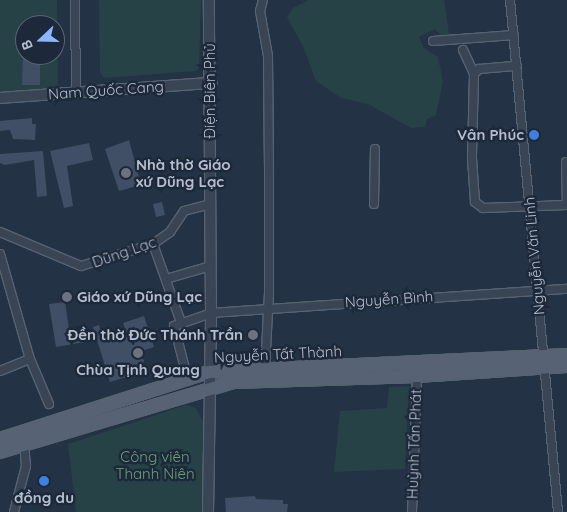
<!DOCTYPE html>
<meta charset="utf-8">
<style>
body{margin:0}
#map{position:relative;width:567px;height:512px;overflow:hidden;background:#243245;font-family:Quicksand,sans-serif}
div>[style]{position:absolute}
.green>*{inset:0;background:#264246}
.building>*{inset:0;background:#404f65}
.roads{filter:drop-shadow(1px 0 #576272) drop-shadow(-1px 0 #576272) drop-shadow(0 1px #576272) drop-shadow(0 -1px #576272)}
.minor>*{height:8px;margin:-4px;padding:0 4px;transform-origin:4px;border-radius:4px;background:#394454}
.tertiary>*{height:10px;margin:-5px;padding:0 5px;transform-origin:5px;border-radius:5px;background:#394454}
.primary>*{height:12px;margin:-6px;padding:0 6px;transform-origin:6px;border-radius:6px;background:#576374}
.dots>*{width:14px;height:14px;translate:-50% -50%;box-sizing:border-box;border:2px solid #1d293a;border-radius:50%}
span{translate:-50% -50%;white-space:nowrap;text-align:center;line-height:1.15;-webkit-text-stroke:5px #1d293a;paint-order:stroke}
.street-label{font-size:15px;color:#b6bfce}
.poi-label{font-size:15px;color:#b6bfce;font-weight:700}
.right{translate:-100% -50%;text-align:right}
.left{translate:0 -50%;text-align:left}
.park-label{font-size:15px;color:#6ba178}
.north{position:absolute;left:15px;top:15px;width:50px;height:50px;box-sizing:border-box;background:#1d293a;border:1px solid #5a6575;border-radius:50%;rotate:249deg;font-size:14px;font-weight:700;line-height:20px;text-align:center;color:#b6bfce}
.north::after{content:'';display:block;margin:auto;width:18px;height:22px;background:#8ab7ff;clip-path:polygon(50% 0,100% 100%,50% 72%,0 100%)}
</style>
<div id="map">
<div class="green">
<div style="clip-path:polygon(evenodd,0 0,57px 0,58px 85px,45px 89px,0 92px,0 0,25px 25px,55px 25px,55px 55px,25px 55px,25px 25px)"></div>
<div style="clip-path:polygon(99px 0,201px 0,199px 68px,196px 71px,104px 78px,100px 72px)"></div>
<div style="clip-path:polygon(308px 0,444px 0,449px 34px,443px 38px,435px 29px,419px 37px,424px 48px,438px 57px,443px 82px,436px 115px,427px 119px,425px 127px,411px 128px,368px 104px,341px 98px,316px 81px,303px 46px,287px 17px,293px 8px)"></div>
<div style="clip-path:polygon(409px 386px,405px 469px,334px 472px,340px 411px,387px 408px,389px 387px)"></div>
<div style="clip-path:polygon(186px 405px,196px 408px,204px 424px,203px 512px,76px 512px,68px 444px)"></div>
</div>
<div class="building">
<div style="clip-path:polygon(23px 55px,40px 55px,40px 85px,22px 85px)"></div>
<div style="clip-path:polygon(32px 118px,32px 124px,36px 124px,35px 140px,13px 139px,10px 130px,0 131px,0 121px)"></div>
<div style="clip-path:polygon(129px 140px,141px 185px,119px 191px,105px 149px)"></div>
<div style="clip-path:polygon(89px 143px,93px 160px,67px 166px,73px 206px,64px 208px,50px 151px)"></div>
<div style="clip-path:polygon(43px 151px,47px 196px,37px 197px,34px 160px,5px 165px,0 163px,0 154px)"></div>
<div style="clip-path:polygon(162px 202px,165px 215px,156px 217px,153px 204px)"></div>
<div style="clip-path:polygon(65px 302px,69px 329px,83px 327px,85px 342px,56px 347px,49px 304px)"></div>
<div style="clip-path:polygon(144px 316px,154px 347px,135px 353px,144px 360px,143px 365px,131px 369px,133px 375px,110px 382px,93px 327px,99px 325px,103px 338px,126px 331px,123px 323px)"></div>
<div style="clip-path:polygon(255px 496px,256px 499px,283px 500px,283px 504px,288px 504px,287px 512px,226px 512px,225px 498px)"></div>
</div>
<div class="roads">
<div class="minor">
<div style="left:75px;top:0;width:91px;rotate:89.4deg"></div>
<div style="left:263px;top:0;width:11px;rotate:105deg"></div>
<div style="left:260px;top:11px;width:46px;rotate:79.9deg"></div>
<div style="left:268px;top:56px;width:120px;rotate:89.5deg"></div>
<div style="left:269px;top:176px;width:117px;rotate:90deg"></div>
<div style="left:269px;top:293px;width:76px;rotate:93deg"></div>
<div style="left:510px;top:0;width:514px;rotate:84.64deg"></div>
<div style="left:433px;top:41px;width:81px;rotate:-4.2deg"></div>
<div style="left:463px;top:50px;width:26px;rotate:65deg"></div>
<div style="left:474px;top:74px;width:84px;rotate:91.4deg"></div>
<div style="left:472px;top:158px;width:44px;rotate:86.1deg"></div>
<div style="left:475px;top:202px;width:10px;rotate:37deg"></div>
<div style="left:483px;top:208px;width:84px;rotate:-2deg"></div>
<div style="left:474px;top:74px;width:7px;rotate:-45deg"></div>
<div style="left:479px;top:69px;width:38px;rotate:-5deg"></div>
<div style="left:566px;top:162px;width:43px;rotate:88.7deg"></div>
<div style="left:374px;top:204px;width:55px;rotate:-89deg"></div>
<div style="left:0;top:232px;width:88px;rotate:22.8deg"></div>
<div style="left:81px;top:266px;width:75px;rotate:-17deg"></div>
<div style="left:153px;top:244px;width:21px;rotate:-35deg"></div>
<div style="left:170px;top:232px;width:25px;rotate:-56deg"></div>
<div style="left:184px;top:211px;width:27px;rotate:-15deg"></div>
<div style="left:153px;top:244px;width:83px;rotate:70.3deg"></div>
<div style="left:0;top:254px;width:109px;rotate:74.1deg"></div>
<div style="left:30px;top:359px;width:49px;rotate:67.1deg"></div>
<div style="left:166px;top:279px;width:47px;rotate:-16.1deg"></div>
<div style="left:0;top:371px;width:32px;rotate:-22deg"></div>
<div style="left:188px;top:380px;width:56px;rotate:-104.5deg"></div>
<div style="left:174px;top:326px;width:39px;rotate:-19deg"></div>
<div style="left:211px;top:313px;width:357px;rotate:-3.9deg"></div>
<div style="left:14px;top:512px;width:48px;rotate:-75.4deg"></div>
<div style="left:26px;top:466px;width:21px;rotate:-95deg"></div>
<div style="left:412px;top:512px;width:136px;rotate:-87.9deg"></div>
</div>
<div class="tertiary">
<div style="left:0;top:98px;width:212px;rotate:-4.1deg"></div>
<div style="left:208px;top:512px;width:199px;rotate:-89.1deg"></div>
<div style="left:211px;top:313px;width:313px;rotate:-90.4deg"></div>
</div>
<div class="primary">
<div style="left:0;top:439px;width:219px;rotate:-17.8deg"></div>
<div style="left:209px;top:372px;width:358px;rotate:-2.7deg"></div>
<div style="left:0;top:452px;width:244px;rotate:-16.7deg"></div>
<div style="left:234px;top:382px;width:183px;rotate:-1.9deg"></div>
<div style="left:417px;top:376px;width:150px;rotate:-3.8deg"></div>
</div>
</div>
<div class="dots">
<div style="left:534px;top:135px;background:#3f7fe0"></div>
<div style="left:126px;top:173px;background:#6b7280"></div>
<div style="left:67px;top:297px;background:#6b7280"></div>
<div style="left:253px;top:335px;background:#6b7280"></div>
<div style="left:138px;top:353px;background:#6b7280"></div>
<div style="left:44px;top:481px;background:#3f7fe0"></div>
</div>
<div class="street-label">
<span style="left:106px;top:90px;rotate:-4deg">Nam Quốc Cang</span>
<span style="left:210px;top:91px;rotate:-90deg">Điện Biên Phủ</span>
<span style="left:124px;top:252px;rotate:-19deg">Dũng Lạc</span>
<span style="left:534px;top:256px;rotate:-95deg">Nguyễn Văn Linh</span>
<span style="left:389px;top:299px;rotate:-4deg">Nguyễn Bình</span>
<span style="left:278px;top:354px;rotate:-3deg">Nguyễn Tất Thành</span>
<span style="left:414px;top:444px;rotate:-88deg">Huỳnh Tấn Phát</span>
</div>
<div class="poi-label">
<span class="right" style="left:524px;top:135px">Vân Phúc</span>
<span class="left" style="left:136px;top:173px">Nhà thờ Giáo<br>xứ Dũng Lạc</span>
<span class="left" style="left:77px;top:297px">Giáo xứ Dũng Lạc</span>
<span class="right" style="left:243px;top:335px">Đền thờ Đức Thánh Trần</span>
<span style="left:138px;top:370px">Chùa Tịnh Quang</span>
<span style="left:44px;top:498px">đồng du</span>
</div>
<div class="park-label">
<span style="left:155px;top:465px">Công viên<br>Thanh Niên</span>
</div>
<div class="north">B</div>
</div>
